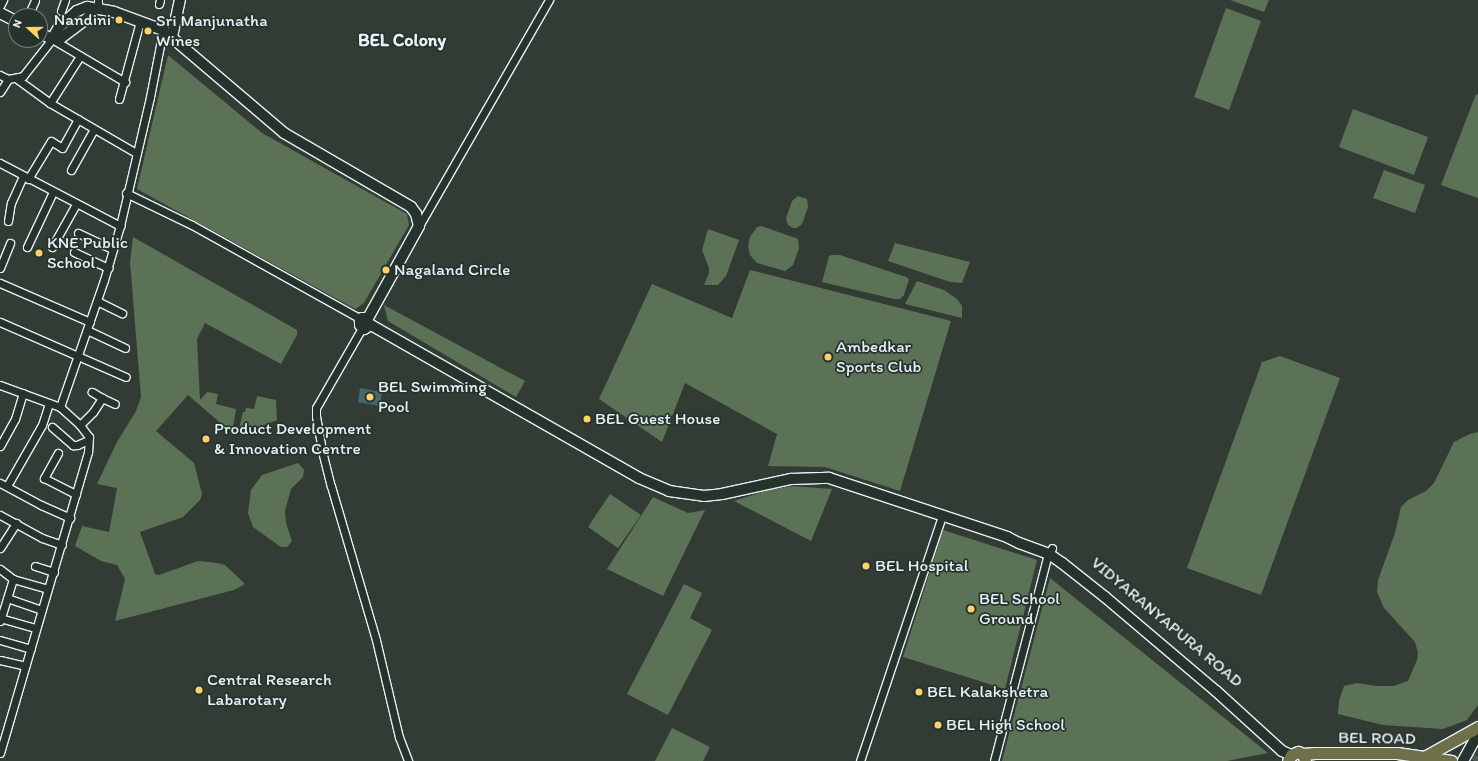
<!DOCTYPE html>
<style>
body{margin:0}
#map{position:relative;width:1478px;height:761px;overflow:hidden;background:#333c34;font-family:Itim,sans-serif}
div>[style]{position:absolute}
.green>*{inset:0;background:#5b7256}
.water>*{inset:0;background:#46676c}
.highway-tunnel>*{height:13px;margin-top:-6.5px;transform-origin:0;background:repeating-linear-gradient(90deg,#4e5751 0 13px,transparent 0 19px)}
.roads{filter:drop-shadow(1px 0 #e8f1f8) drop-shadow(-1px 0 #e8f1f8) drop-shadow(0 1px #e8f1f8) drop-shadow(0 -1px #e8f1f8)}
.street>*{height:7px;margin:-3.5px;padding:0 3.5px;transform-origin:3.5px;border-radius:3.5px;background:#26332d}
.secondary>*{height:10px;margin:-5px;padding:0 5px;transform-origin:5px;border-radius:5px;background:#26332d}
.primary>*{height:11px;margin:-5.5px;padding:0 5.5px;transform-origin:5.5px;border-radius:5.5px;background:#6f704a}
.dots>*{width:11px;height:11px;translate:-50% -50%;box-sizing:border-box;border:2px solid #26332d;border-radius:50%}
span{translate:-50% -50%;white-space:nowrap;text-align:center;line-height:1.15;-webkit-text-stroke:3.5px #26332d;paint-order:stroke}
.poi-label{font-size:17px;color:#e8f1f8}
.right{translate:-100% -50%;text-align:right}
.left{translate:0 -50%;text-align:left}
.street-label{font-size:17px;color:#e8f1f8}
.neighbourhood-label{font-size:18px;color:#e8f1f8;font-weight:700}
.north{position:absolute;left:8px;top:8px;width:40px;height:40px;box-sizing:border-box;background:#26332d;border:1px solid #747f7e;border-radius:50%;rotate:291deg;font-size:11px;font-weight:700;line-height:16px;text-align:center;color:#e8f1f8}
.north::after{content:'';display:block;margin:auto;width:14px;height:18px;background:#ffd166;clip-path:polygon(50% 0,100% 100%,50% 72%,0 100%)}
</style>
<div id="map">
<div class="green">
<div style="clip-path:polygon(1230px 0,1269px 0,1264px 12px)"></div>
<div style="clip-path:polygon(1226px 8px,1261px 21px,1229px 110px,1194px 97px)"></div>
<div style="clip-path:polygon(168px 55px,262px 133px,407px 214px,409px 225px,364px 303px,355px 309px,137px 189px)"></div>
<div style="clip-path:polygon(1476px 94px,1478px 95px,1478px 198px,1441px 185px)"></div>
<div style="clip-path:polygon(1353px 109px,1428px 137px,1414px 175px,1339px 147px)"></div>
<div style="clip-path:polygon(1384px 170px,1425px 185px,1415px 213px,1373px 198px)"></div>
<div style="clip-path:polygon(798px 196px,807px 199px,808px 207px,802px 224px,797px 228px,793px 228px,788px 225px,786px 218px,792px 201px)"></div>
<div style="clip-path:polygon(761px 226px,798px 239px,799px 248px,793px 265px,785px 271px,757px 263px,750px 255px,748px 246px,750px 237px,757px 227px)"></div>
<div style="clip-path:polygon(708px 229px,739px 240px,726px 276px,718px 285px,704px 285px,709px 273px,709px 268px,702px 250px)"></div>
<div style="clip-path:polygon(133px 237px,297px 330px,297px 335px,281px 364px,205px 323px,197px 339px,200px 400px,207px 392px,218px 394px,216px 404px,236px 409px,233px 428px,224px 426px,188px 395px,156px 431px,194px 463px,202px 494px,200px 500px,183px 517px,140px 532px,155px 574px,159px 575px,198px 561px,217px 563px,225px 565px,245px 584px,234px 590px,115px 621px,125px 579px,117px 565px,101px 561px,75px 546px,82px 526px,109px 532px,117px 488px,97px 484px,117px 442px,136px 411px,141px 397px,130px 262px)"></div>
<div style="clip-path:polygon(895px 243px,970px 262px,962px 283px,950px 282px,888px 261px)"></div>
<div style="clip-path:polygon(832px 255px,840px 255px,906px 277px,909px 279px,904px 295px,900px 299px,894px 299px,822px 282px,829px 256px)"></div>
<div style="clip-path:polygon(750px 270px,951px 321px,900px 491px,825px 467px,768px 466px,777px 434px,685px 383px,662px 442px,599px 399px,652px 284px,732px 318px)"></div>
<div style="clip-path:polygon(917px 281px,944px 290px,957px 299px,962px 306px,962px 318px,905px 304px)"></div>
<div style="clip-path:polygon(384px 305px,525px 381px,516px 397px,388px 321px)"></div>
<div style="clip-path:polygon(1280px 356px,1340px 378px,1261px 595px,1187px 568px,1262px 362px)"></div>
<div style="clip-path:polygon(257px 396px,276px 400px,277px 420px,248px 431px,239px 429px,243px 412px,245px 412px,246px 408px,254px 409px)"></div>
<div style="clip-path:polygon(1478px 432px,1478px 705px,1467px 720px,1443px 729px,1383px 725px,1338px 714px,1339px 701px,1344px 686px,1357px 683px,1376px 686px,1394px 686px,1408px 681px,1417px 660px,1418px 653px,1415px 642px,1384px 608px,1377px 592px,1378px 580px,1395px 533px,1401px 507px,1408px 500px,1426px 491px,1434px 483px,1454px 442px,1470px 434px)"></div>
<div style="clip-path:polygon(298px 463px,304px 470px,303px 477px,291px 489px,285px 511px,286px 523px,292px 541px,287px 547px,281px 547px,253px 527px,248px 513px,251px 490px,262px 475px)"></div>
<div style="clip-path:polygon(792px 486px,832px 489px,811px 541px,734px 501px,769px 490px)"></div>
<div style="clip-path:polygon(610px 494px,641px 515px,618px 548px,588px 527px)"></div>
<div style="clip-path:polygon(653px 497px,688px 513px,705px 510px,663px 596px,607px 569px)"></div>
<div style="clip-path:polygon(943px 530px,1037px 560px,1005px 689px,903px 657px)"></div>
<div style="clip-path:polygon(1050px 578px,1268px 753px,1227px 761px,1002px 761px)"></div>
<div style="clip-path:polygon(684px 584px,702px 593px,690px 618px,712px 630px,668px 715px,627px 694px)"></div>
<div style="clip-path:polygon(672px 728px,710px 747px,703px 761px,655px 761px)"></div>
</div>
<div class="water">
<div style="clip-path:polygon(360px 388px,382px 392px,380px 406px,358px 402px)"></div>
</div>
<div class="highway-tunnel">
<div style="left:1475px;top:761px;width:6px;rotate:-59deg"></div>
</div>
<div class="roads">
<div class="street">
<div style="left:159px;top:4px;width:4px;rotate:-76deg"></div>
<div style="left:0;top:6px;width:7px;rotate:-63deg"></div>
<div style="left:98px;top:10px;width:10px;rotate:-90deg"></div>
<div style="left:61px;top:11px;width:12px;rotate:-70deg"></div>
<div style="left:28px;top:16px;width:17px;rotate:-66deg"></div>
<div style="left:0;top:75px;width:9px;rotate:27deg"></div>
<div style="left:17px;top:79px;width:41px;rotate:36deg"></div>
<div style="left:50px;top:103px;width:99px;rotate:30.2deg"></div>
<div style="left:0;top:92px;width:15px;rotate:-58deg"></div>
<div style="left:8px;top:79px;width:15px;rotate:-11deg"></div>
<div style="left:23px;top:76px;width:47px;rotate:-51.9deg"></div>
<div style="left:52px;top:39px;width:85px;rotate:30.5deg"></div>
<div style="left:119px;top:99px;width:81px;rotate:-74.9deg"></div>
<div style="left:50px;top:103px;width:56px;rotate:-57.4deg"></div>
<div style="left:0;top:163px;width:136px;rotate:27.7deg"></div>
<div style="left:71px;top:170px;width:47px;rotate:-60.7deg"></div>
<div style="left:28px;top:179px;width:44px;rotate:-58.8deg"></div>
<div style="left:51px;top:141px;width:13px;rotate:32deg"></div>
<div style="left:62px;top:148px;width:33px;rotate:-61deg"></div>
<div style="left:126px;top:193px;width:73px;rotate:25.9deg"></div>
<div style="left:192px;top:225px;width:193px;rotate:29.1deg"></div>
<div style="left:8px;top:221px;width:18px;rotate:-81deg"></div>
<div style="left:11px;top:203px;width:30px;rotate:-66deg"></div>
<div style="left:419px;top:226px;width:261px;rotate:-60.1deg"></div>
<div style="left:78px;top:233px;width:38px;rotate:25deg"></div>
<div style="left:27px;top:247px;width:61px;rotate:-64.7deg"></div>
<div style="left:52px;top:247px;width:49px;rotate:-60.8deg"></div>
<div style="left:74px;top:252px;width:38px;rotate:25deg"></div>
<div style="left:0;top:268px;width:27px;rotate:-68deg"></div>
<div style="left:0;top:283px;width:98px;rotate:23.4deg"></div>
<div style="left:97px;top:301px;width:28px;rotate:26deg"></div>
<div style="left:0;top:322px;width:137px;rotate:23.6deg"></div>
<div style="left:362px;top:328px;width:92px;rotate:119.9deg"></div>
<div style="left:316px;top:408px;width:8px;rotate:90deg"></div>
<div style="left:316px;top:416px;width:36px;rotate:80deg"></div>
<div style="left:322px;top:451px;width:36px;rotate:76deg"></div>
<div style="left:331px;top:486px;width:160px;rotate:73.7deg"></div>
<div style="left:376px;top:640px;width:100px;rotate:76.7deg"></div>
<div style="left:399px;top:737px;width:26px;rotate:69deg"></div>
<div style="left:87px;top:330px;width:42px;rotate:25.3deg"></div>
<div style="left:0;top:385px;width:64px;rotate:20.1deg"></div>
<div style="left:102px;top:398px;width:14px;rotate:25deg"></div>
<div style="left:80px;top:425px;width:18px;rotate:-45deg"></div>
<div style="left:93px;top:412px;width:17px;rotate:-57deg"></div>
<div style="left:102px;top:398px;width:12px;rotate:-149deg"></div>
<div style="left:52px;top:427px;width:28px;rotate:41deg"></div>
<div style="left:73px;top:445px;width:4px"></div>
<div style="left:77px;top:445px;width:12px;rotate:-24deg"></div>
<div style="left:0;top:446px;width:31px;rotate:-61deg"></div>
<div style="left:15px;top:419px;width:27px;rotate:-73deg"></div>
<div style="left:58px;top:453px;width:29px;rotate:119deg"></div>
<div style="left:44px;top:478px;width:36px;rotate:27deg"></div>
<div style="left:0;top:483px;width:47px;rotate:28.2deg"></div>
<div style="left:41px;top:505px;width:32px;rotate:24deg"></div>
<div style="left:7px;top:486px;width:70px;rotate:-60.2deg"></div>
<div style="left:42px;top:425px;width:23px;rotate:-72deg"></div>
<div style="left:0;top:515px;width:48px;rotate:28.7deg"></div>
<div style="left:42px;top:538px;width:21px;rotate:19deg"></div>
<div style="left:0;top:548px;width:30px;rotate:-57deg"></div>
<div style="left:35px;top:566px;width:20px;rotate:18deg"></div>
<div style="left:0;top:569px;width:16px;rotate:38deg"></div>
<div style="left:13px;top:579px;width:36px;rotate:16deg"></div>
<div style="left:7px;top:598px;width:36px;rotate:19deg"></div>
<div style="left:0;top:618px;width:37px;rotate:16deg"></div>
<div style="left:0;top:621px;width:44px;rotate:-72.8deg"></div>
<div style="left:0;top:640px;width:32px;rotate:16deg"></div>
<div style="left:0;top:660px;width:26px;rotate:13deg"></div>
<div style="left:0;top:753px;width:314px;rotate:-73.7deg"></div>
<div style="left:88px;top:452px;width:15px;rotate:-86deg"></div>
<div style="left:89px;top:437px;width:15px;rotate:-127deg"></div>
<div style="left:80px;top:425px;width:27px;rotate:-138deg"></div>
<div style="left:60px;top:407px;width:134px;rotate:-70.9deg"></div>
<div style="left:104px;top:280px;width:56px;rotate:-73.5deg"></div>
<div style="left:120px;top:226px;width:132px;rotate:-76.9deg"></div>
<div style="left:150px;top:97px;width:68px;rotate:-79deg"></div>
<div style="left:860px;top:761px;width:258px;rotate:-71.5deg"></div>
<div style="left:994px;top:761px;width:210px;rotate:-75.4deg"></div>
<div style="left:1047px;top:558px;width:11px;rotate:-63deg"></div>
</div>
<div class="secondary">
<div style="left:0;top:13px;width:18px;rotate:27deg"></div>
<div style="left:40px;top:33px;width:13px;rotate:27deg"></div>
<div style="left:52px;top:39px;width:9px;rotate:-6deg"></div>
<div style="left:61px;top:38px;width:35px;rotate:-37deg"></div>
<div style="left:89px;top:17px;width:9px;rotate:-58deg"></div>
<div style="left:172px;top:37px;width:38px;rotate:-78deg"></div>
<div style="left:52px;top:39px;width:14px;rotate:-60deg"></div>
<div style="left:59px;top:27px;width:24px;rotate:-42deg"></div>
<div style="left:77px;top:11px;width:11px;rotate:-22deg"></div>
<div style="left:87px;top:7px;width:27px;rotate:10deg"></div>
<div style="left:114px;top:12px;width:52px;rotate:20.2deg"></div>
<div style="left:163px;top:30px;width:159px;rotate:40.4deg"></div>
<div style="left:284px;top:133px;width:147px;rotate:30.2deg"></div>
<div style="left:411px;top:207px;width:9px;rotate:54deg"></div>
<div style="left:416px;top:214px;width:12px;rotate:76deg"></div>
<div style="left:419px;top:226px;width:105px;rotate:119deg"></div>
<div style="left:368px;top:318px;width:6px;rotate:180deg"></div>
<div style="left:362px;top:318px;width:4px;rotate:124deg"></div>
<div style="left:360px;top:321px;width:4px;rotate:90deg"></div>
<div style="left:360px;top:325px;width:6px;rotate:45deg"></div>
<div style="left:364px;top:329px;width:8px;rotate:-30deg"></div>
<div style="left:371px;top:325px;width:309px;rotate:29.7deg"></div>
<div style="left:639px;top:478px;width:33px;rotate:23deg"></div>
<div style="left:669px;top:491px;width:35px;rotate:8deg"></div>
<div style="left:704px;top:496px;width:18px;rotate:-6deg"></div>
<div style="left:722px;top:494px;width:71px;rotate:-12.3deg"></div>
<div style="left:791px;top:479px;width:38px;rotate:-2deg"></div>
<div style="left:829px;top:478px;width:188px;rotate:18.3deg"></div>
<div style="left:1007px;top:537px;width:13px;rotate:27deg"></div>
<div style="left:1019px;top:543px;width:32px;rotate:20deg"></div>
<div style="left:1049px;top:554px;width:16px;rotate:35deg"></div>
<div style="left:1062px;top:563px;width:55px;rotate:38.3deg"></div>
<div style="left:1105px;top:597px;width:145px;rotate:40.3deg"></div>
<div style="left:1216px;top:691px;width:89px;rotate:42.3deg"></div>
<div style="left:1282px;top:751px;width:10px;rotate:24deg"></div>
<div style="left:1463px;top:761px;width:31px;rotate:-61deg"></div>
</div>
<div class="primary">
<div style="left:1303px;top:754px;width:12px;rotate:-5deg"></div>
<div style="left:1315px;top:753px;width:82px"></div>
<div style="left:1397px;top:753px;width:55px;rotate:8.4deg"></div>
<div style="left:1426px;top:756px;width:60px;rotate:-29.1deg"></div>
<div style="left:1288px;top:761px;width:7px;rotate:-63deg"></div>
<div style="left:1291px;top:755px;width:8px;rotate:-23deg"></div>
<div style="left:1298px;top:752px;width:5px;rotate:22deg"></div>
<div style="left:1303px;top:754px;width:6px;rotate:72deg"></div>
</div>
</div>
<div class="dots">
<div style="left:119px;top:20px;background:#ffd166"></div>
<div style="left:148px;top:31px;background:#ffd166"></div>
<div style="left:39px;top:253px;background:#ffd166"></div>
<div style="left:386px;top:270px;background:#ffd166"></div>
<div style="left:828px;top:357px;background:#ffd166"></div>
<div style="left:370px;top:397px;background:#ffd166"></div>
<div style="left:587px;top:419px;background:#ffd166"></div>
<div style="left:206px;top:439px;background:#ffd166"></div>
<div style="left:866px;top:566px;background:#ffd166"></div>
<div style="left:971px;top:609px;background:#ffd166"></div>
<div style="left:199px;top:690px;background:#ffd166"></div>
<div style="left:919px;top:692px;background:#ffd166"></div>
<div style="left:938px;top:725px;background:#ffd166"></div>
</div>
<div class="poi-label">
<span class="right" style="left:111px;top:20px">Nandini</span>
<span class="left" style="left:156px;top:31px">Sri Manjunatha<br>Wines</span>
<span class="left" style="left:47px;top:253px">KNE Public<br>School</span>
<span class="left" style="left:394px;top:270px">Nagaland Circle</span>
<span class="left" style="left:836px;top:357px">Ambedkar<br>Sports Club</span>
<span class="left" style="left:378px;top:397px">BEL Swimming<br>Pool</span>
<span class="left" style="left:595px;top:419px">BEL Guest House</span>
<span class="left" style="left:214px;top:439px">Product Development<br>&amp; Innovation Centre</span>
<span class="left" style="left:875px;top:566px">BEL Hospital</span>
<span class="left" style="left:979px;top:609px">BEL School<br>Ground</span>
<span class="left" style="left:207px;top:690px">Central Research<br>Labarotary</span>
<span class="left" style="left:927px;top:692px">BEL Kalakshetra</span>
<span class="left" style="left:946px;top:725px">BEL High School</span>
</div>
<div class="street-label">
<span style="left:1167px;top:622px;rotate:40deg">VIDYARANYAPURA ROAD</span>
<span style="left:1377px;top:738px;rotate:1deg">BEL ROAD</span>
</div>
<div class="neighbourhood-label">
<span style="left:402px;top:40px">BEL Colony</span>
</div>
<div class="north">N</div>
</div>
